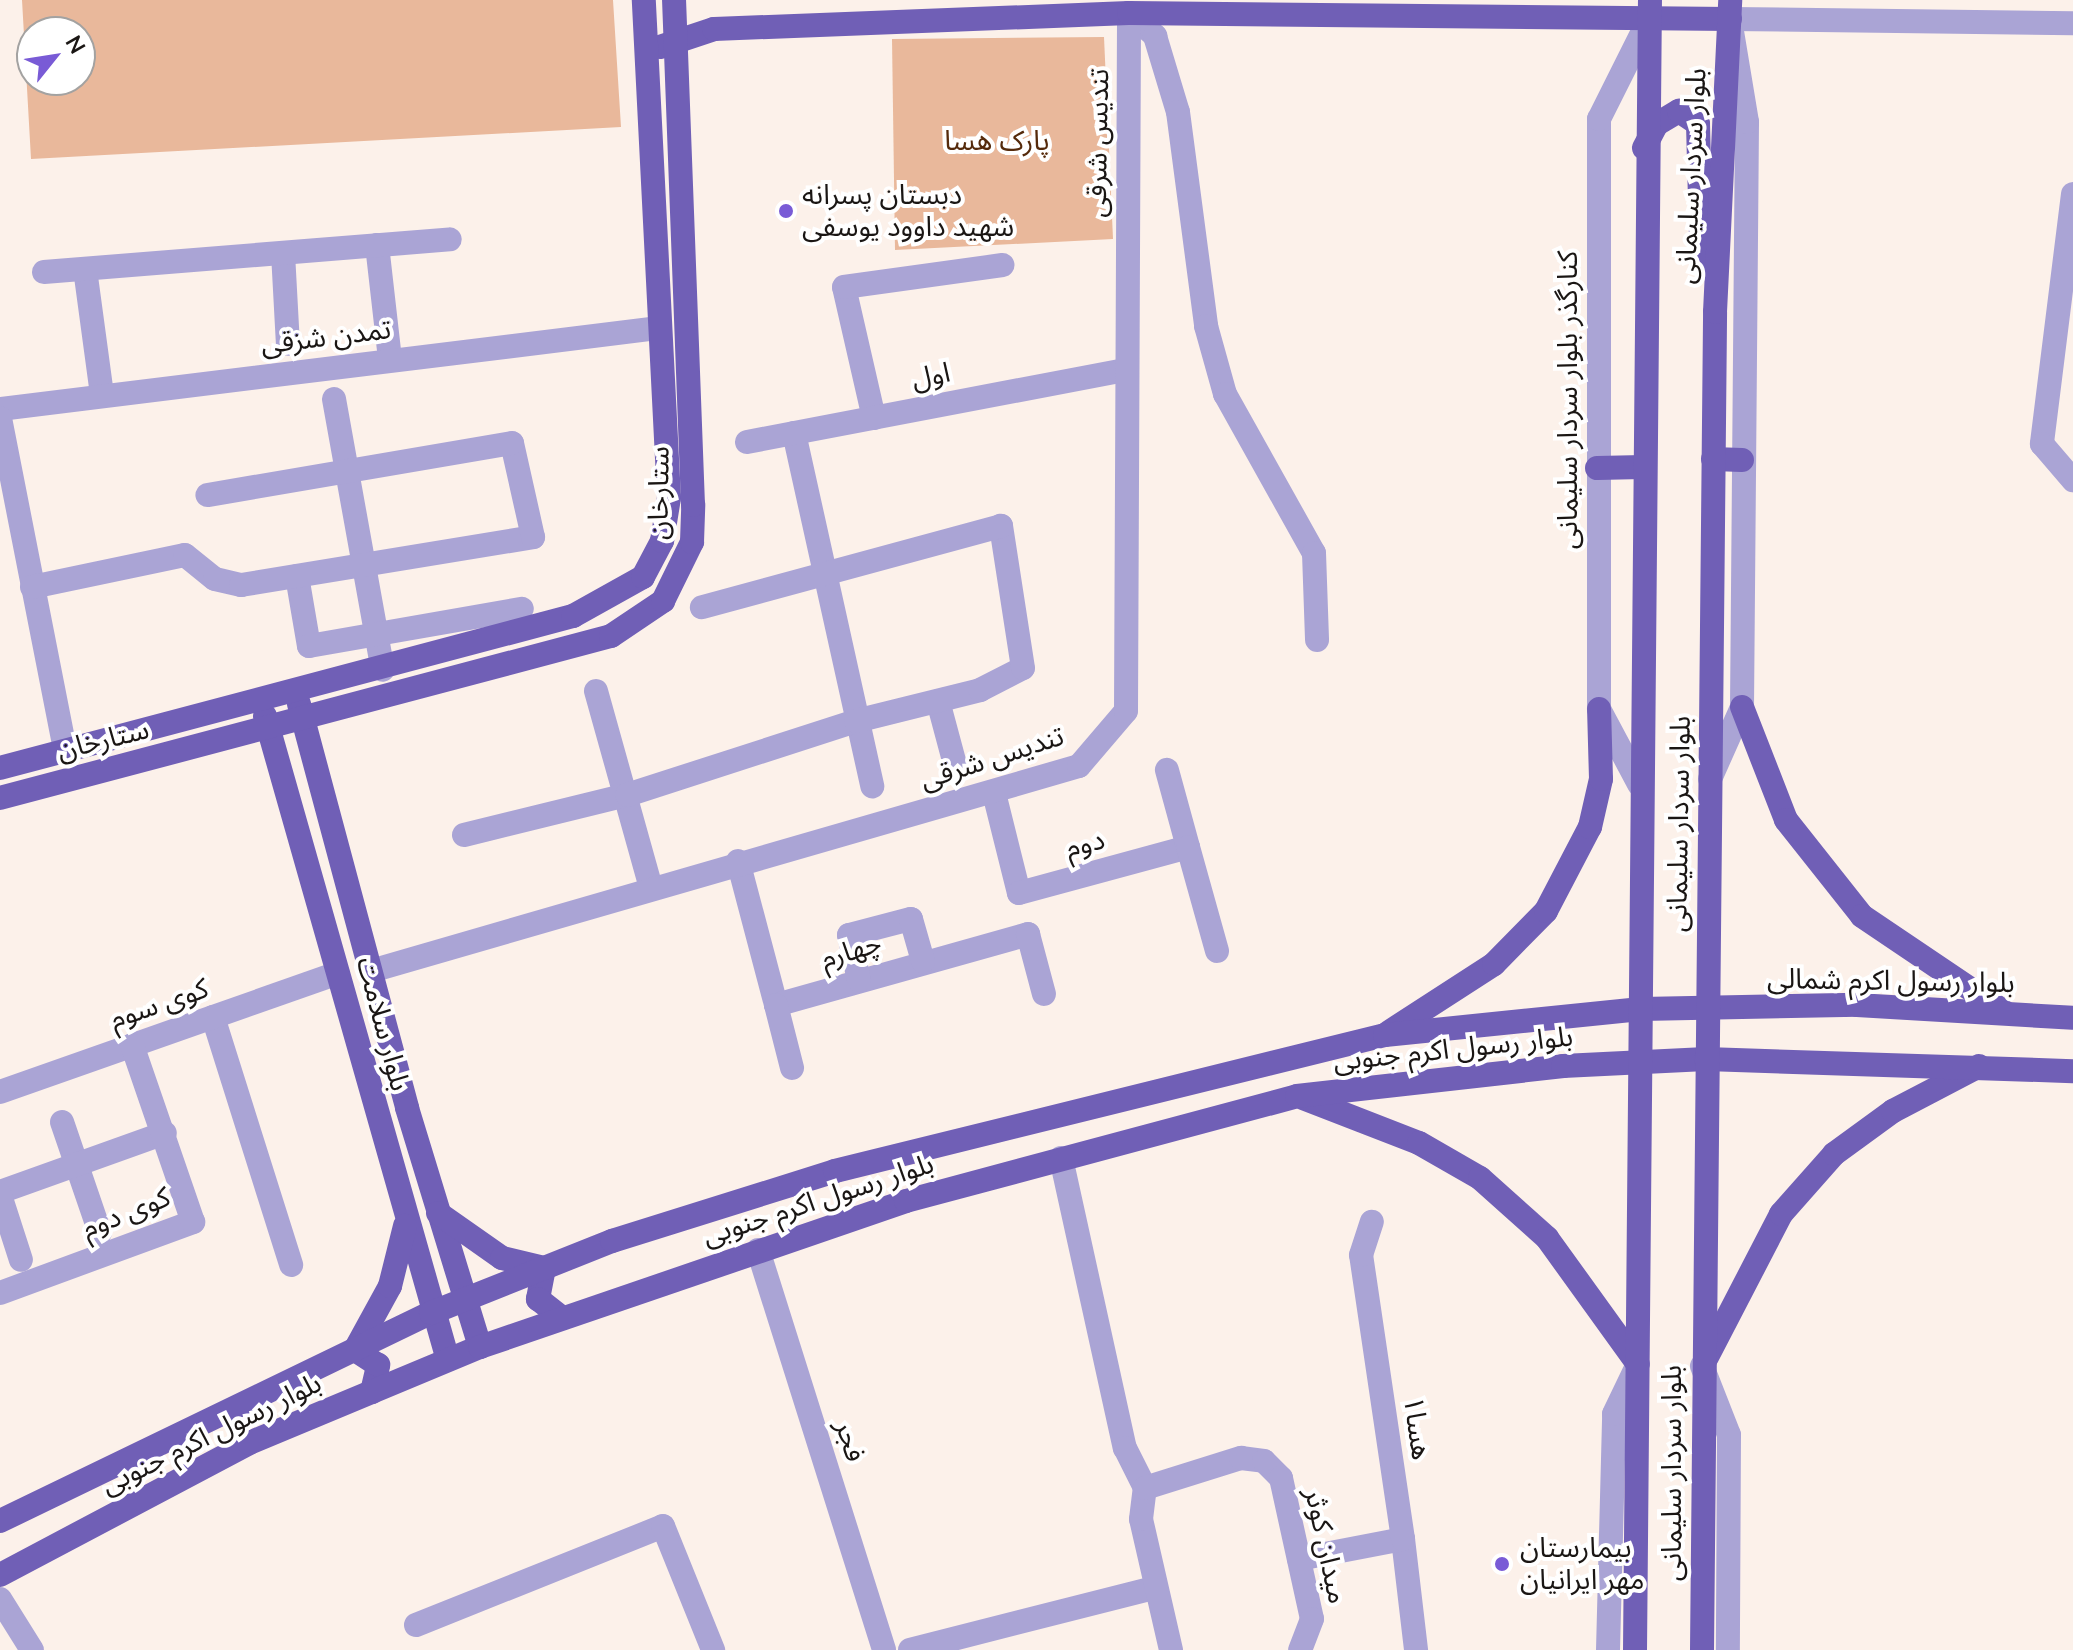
<!DOCTYPE html>
<meta charset="utf-8">
<style>
body{margin:0}
#map{position:relative;width:2073px;height:1650px;overflow:hidden;background:#fcf1ea;font-family:"Nunito Sans","Noto Sans Arabic",sans-serif}
div>[style]{position:absolute}
.green>*{inset:0;background:#e9b89b}
.minor>*{height:24px;margin:-12px;padding:0 12px;transform-origin:12px;border-radius:12px;background:#aaa4d5}
.major>*{height:24px;margin:-12px;padding:0 12px;transform-origin:12px;border-radius:12px;background:#705fb6}
.dots>*{width:22px;height:22px;translate:-50% -50%;box-sizing:border-box;border:4px solid #fff;border-radius:50%}
span{translate:-50% -50%;white-space:nowrap;text-align:center;line-height:1.15;-webkit-text-stroke:8px #fff;paint-order:stroke}
.park-label{font-size:28px;color:#552a0b}
.street-label{font-size:28px;color:#1a1614}
.poi-label{font-size:28px;color:#1a1614}
.left{translate:0 -50%;text-align:left}
.north{position:absolute;left:16px;top:16px;width:80px;height:80px;box-sizing:border-box;background:#fff;border:2px solid #a3a2a1;border-radius:50%;rotate:60deg;font-size:22px;font-weight:700;line-height:32px;text-align:center;color:#1a1614}
.north::after{content:'';display:block;margin:auto;width:28px;height:36px;background:#795bd6;clip-path:polygon(50% 0,100% 100%,50% 72%,0 100%)}
</style>
<div id="map">
<div class="green">
<div style="clip-path:polygon(evenodd,22px 0,613px 0,621px 127px,31px 159px,22px 0,80px 32px,80px 80px,32px 80px,32px 32px,80px 32px)"></div>
<div style="clip-path:polygon(1104px 37px,1113px 239px,895px 250px,892px 39px)"></div>
</div>
<div class="minor">
<div style="left:1129px;top:13px;width:35px;rotate:41deg"></div>
<div style="left:1155px;top:36px;width:79px;rotate:73.2deg"></div>
<div style="left:1178px;top:112px;width:216px;rotate:82.5deg"></div>
<div style="left:1206px;top:326px;width:71px;rotate:74.4deg"></div>
<div style="left:1225px;top:394px;width:182px;rotate:60.8deg"></div>
<div style="left:1314px;top:553px;width:87px;rotate:88deg"></div>
<div style="left:2073px;top:194px;width:252px;rotate:97.1deg"></div>
<div style="left:2042px;top:444px;width:48px;rotate:49.3deg"></div>
<div style="left:377px;top:245px;width:115px;rotate:83.5deg"></div>
<div style="left:283px;top:253px;width:91px;rotate:86.9deg"></div>
<div style="left:85px;top:269px;width:127px;rotate:82.3deg"></div>
<div style="left:44px;top:272px;width:407px;rotate:-4.6deg"></div>
<div style="left:334px;top:399px;width:275px;rotate:79.8deg"></div>
<div style="left:0;top:409px;width:664px;rotate:-7.01deg"></div>
<div style="left:0;top:418px;width:338px;rotate:78.9deg"></div>
<div style="left:874px;top:418px;width:134px;rotate:-102.9deg"></div>
<div style="left:844px;top:287px;width:160px;rotate:-7.9deg"></div>
<div style="left:794px;top:433px;width:362px;rotate:77.5deg"></div>
<div style="left:747px;top:442px;width:386px;rotate:-10.8deg"></div>
<div style="left:297px;top:576px;width:71px;rotate:80.3deg"></div>
<div style="left:309px;top:646px;width:216px;rotate:-9.9deg"></div>
<div style="left:32px;top:587px;width:156px;rotate:-11.8deg"></div>
<div style="left:185px;top:555px;width:38px;rotate:39deg"></div>
<div style="left:215px;top:579px;width:27px;rotate:13deg"></div>
<div style="left:241px;top:585px;width:296px;rotate:-9.3deg"></div>
<div style="left:533px;top:537px;width:96px;rotate:-102.6deg"></div>
<div style="left:512px;top:443px;width:309px;rotate:170.3deg"></div>
<div style="left:596px;top:691px;width:201px;rotate:74.4deg"></div>
<div style="left:938px;top:701px;width:69px;rotate:75deg"></div>
<div style="left:1710px;top:779px;width:79px;rotate:-66deg"></div>
<div style="left:1742px;top:707px;width:585px;rotate:-89.51deg"></div>
<div style="left:1747px;top:122px;width:104px;rotate:-99.4deg"></div>
<div style="left:1730px;top:19px;width:343px;rotate:0.7deg"></div>
<div style="left:1639px;top:784px;width:85px;rotate:-118.1deg"></div>
<div style="left:1599px;top:709px;width:590px;rotate:-90deg"></div>
<div style="left:1599px;top:119px;width:112px;rotate:-63.4deg"></div>
<div style="left:994px;top:793px;width:103px;rotate:76deg"></div>
<div style="left:1019px;top:893px;width:175px;rotate:-15.2deg"></div>
<div style="left:1188px;top:847px;width:80px;rotate:-105.3deg"></div>
<div style="left:464px;top:835px;width:168px;rotate:-13.8deg"></div>
<div style="left:627px;top:795px;width:241px;rotate:-17.9deg"></div>
<div style="left:856px;top:721px;width:128px;rotate:-14deg"></div>
<div style="left:980px;top:690px;width:48px;rotate:-27.1deg"></div>
<div style="left:1023px;top:668px;width:144px;rotate:-98.8deg"></div>
<div style="left:1001px;top:526px;width:310px;rotate:164.8deg"></div>
<div style="left:1188px;top:847px;width:108px;rotate:74.4deg"></div>
<div style="left:738px;top:861px;width:149px;rotate:75.2deg"></div>
<div style="left:776px;top:1005px;width:262px;rotate:-15.7deg"></div>
<div style="left:1028px;top:934px;width:62px;rotate:75.1deg"></div>
<div style="left:371px;top:971px;width:737px;rotate:-16.15deg"></div>
<div style="left:1079px;top:766px;width:72px;rotate:-49.5deg"></div>
<div style="left:1126px;top:711px;width:698px;rotate:-89.75deg"></div>
<div style="left:859px;top:980px;width:46px;rotate:-102.5deg"></div>
<div style="left:849px;top:935px;width:64px;rotate:-14.5deg"></div>
<div style="left:911px;top:919px;width:44px;rotate:74.1deg"></div>
<div style="left:776px;top:1005px;width:65px;rotate:75.7deg"></div>
<div style="left:213px;top:1017px;width:260px;rotate:72.5deg"></div>
<div style="left:0;top:1092px;width:358px;rotate:-19.4deg"></div>
<div style="left:62px;top:1122px;width:117px;rotate:71.1deg"></div>
<div style="left:1061px;top:1158px;width:297px;rotate:77.6deg"></div>
<div style="left:1125px;top:1448px;width:45px;rotate:63.4deg"></div>
<div style="left:0;top:1192px;width:175px;rotate:-19.7deg"></div>
<div style="left:0;top:1195px;width:68px;rotate:72.1deg"></div>
<div style="left:758px;top:1250px;width:419px;rotate:72.5deg"></div>
<div style="left:0;top:1293px;width:206px;rotate:-20.2deg"></div>
<div style="left:193px;top:1222px;width:187px;rotate:-109deg"></div>
<div style="left:1702px;top:1366px;width:74px;rotate:68.6deg"></div>
<div style="left:1729px;top:1435px;width:215px;rotate:90.3deg"></div>
<div style="left:1403px;top:1539px;width:112px;rotate:83.3deg"></div>
<div style="left:1299px;top:1559px;width:106px;rotate:-10.9deg"></div>
<div style="left:1403px;top:1539px;width:287px;rotate:-98.4deg"></div>
<div style="left:1361px;top:1255px;width:35px;rotate:-72deg"></div>
<div style="left:0;top:1599px;width:60px;rotate:57.9deg"></div>
<div style="left:416px;top:1625px;width:266px;rotate:-21.8deg"></div>
<div style="left:663px;top:1526px;width:134px;rotate:68deg"></div>
<div style="left:910px;top:1650px;width:252px;rotate:-14.3deg"></div>
<div style="left:1171px;top:1650px;width:134px;rotate:-102.9deg"></div>
<div style="left:1141px;top:1519px;width:31px;rotate:-83deg"></div>
<div style="left:1145px;top:1488px;width:101px;rotate:-17.4deg"></div>
<div style="left:1241px;top:1458px;width:23px;rotate:7deg"></div>
<div style="left:1264px;top:1461px;width:24px;rotate:45deg"></div>
<div style="left:1281px;top:1478px;width:144px;rotate:77.6deg"></div>
<div style="left:1312px;top:1619px;width:33px;rotate:111deg"></div>
<div style="left:1608px;top:1650px;width:236px;rotate:-88.5deg"></div>
<div style="left:1614px;top:1414px;width:55px;rotate:-64.4deg"></div>
</div>
<div class="major">
<div style="left:660px;top:47px;width:57px;rotate:-18.4deg"></div>
<div style="left:714px;top:29px;width:415px;rotate:-2.2deg"></div>
<div style="left:1129px;top:13px;width:601px;rotate:0.57deg"></div>
<div style="left:1644px;top:148px;width:27px;rotate:-62deg"></div>
<div style="left:1657px;top:124px;width:26px;rotate:-31deg"></div>
<div style="left:1679px;top:111px;width:23px;rotate:34deg"></div>
<div style="left:1698px;top:124px;width:112px;rotate:88.5deg"></div>
<div style="left:1701px;top:236px;width:31px;rotate:65deg"></div>
<div style="left:1713px;top:459px;width:29px;rotate:2deg"></div>
<div style="left:1597px;top:468px;width:46px;rotate:-1.2deg"></div>
<div style="left:299px;top:704px;width:418px;rotate:75deg"></div>
<div style="left:407px;top:1108px;width:250px;rotate:73deg"></div>
<div style="left:1742px;top:707px;width:121px;rotate:68.7deg"></div>
<div style="left:1786px;top:820px;width:122px;rotate:51.6deg"></div>
<div style="left:1862px;top:916px;width:170px;rotate:34deg"></div>
<div style="left:265px;top:716px;width:669px;rotate:74.14deg"></div>
<div style="left:0;top:768px;width:593px;rotate:-14.86deg"></div>
<div style="left:573px;top:616px;width:80px;rotate:-29.1deg"></div>
<div style="left:643px;top:577px;width:41px;rotate:-62.2deg"></div>
<div style="left:662px;top:541px;width:44px;rotate:-80.8deg"></div>
<div style="left:669px;top:498px;width:499px;rotate:-92.9deg"></div>
<div style="left:0;top:798px;width:632px;rotate:-14.85deg"></div>
<div style="left:611px;top:636px;width:63px;rotate:-33.9deg"></div>
<div style="left:663px;top:601px;width:66px;rotate:-63.8deg"></div>
<div style="left:692px;top:542px;width:37px;rotate:-88deg"></div>
<div style="left:693px;top:505px;width:505px;rotate:-92.15deg"></div>
<div style="left:1389px;top:1032px;width:125px;rotate:-32.9deg"></div>
<div style="left:1494px;top:964px;width:74px;rotate:-45.5deg"></div>
<div style="left:1546px;top:911px;width:95px;rotate:-62.4deg"></div>
<div style="left:1590px;top:827px;width:49px;rotate:-77.1deg"></div>
<div style="left:1601px;top:779px;width:70px;rotate:-91.6deg"></div>
<div style="left:1303px;top:1098px;width:124px;rotate:21.2deg"></div>
<div style="left:1419px;top:1143px;width:70px;rotate:29.8deg"></div>
<div style="left:1480px;top:1178px;width:90px;rotate:41.8deg"></div>
<div style="left:1547px;top:1238px;width:155px;rotate:54.2deg"></div>
<div style="left:438px;top:1213px;width:78px;rotate:35.1deg"></div>
<div style="left:502px;top:1258px;width:43px;rotate:13.4deg"></div>
<div style="left:544px;top:1268px;width:32px;rotate:101deg"></div>
<div style="left:538px;top:1299px;width:31px;rotate:38deg"></div>
<div style="left:1707px;top:1357px;width:161px;rotate:-62.6deg"></div>
<div style="left:1781px;top:1214px;width:80px;rotate:-48.5deg"></div>
<div style="left:1834px;top:1154px;width:73px;rotate:-36.1deg"></div>
<div style="left:1893px;top:1111px;width:97px;rotate:-27.6deg"></div>
<div style="left:372px;top:1392px;width:28px;rotate:-77deg"></div>
<div style="left:378px;top:1365px;width:27px;rotate:-147deg"></div>
<div style="left:355px;top:1350px;width:73px;rotate:-61.3deg"></div>
<div style="left:390px;top:1286px;width:62px;rotate:-76deg"></div>
<div style="left:0;top:1521px;width:479px;rotate:-25.8deg"></div>
<div style="left:431px;top:1313px;width:195px;rotate:-21.7deg"></div>
<div style="left:612px;top:1241px;width:234px;rotate:-17.4deg"></div>
<div style="left:835px;top:1171px;width:567px;rotate:-13.89deg"></div>
<div style="left:1385px;top:1035px;width:257px;rotate:-5.8deg"></div>
<div style="left:1641px;top:1009px;width:216px;rotate:-1.1deg"></div>
<div style="left:1857px;top:1005px;width:216px;rotate:3.4deg"></div>
<div style="left:0;top:1575px;width:282px;rotate:-27.9deg"></div>
<div style="left:249px;top:1443px;width:250px;rotate:-22.6deg"></div>
<div style="left:480px;top:1347px;width:450px;rotate:-18.9deg"></div>
<div style="left:906px;top:1201px;width:405px;rotate:-15deg"></div>
<div style="left:1297px;top:1096px;width:268px;rotate:-6.4deg"></div>
<div style="left:1563px;top:1066px;width:143px;rotate:-2.8deg"></div>
<div style="left:1706px;top:1059px;width:367px;rotate:1.9deg"></div>
<div style="left:1635px;top:1650px;width:1650px;rotate:-89.48deg"></div>
<div style="left:1702px;top:1650px;width:1338px;rotate:-89.44deg"></div>
<div style="left:1715px;top:312px;width:312px;rotate:-87.2deg"></div>
</div>
<div class="dots">
<div style="left:786px;top:211px;background:#795bd6"></div>
<div style="left:1502px;top:1564px;background:#795bd6"></div>
</div>
<div class="park-label">
<span style="left:997px;top:141px">پارک هسا</span>
</div>
<div class="street-label">
<span style="left:1098px;top:143px;rotate:-89deg">تندیس شرقی</span>
<span style="left:1691px;top:176px;rotate:-87deg">بلوار سردار سلیمانی</span>
<span style="left:326px;top:337px;rotate:-7deg">تمدن شزقی</span>
<span style="left:931px;top:376px;rotate:-11deg">اول</span>
<span style="left:1568px;top:400px;rotate:-90deg">کنارگذر بلوار سردار سلیمانی</span>
<span style="left:659px;top:493px;rotate:-89deg">ستارخان</span>
<span style="left:103px;top:740px;rotate:-14deg">ستارخان</span>
<span style="left:992px;top:758px;rotate:-18deg">تندیس شرقی</span>
<span style="left:1679px;top:824px;rotate:-89deg">بلوار سردار سلیمانی</span>
<span style="left:1085px;top:844px;rotate:-15deg">دوم</span>
<span style="left:851px;top:951px;rotate:-17deg">چهارم</span>
<span style="left:1891px;top:981px;rotate:1deg">بلوار رسول اکرم شمالی</span>
<span style="left:159px;top:1004px;rotate:-19deg">کوی سوم</span>
<span style="left:383px;top:1024px;rotate:75deg">بلوار سلامت</span>
<span style="left:1453px;top:1049px;rotate:-6deg">بلوار رسول اکرم جنوبی</span>
<span style="left:818px;top:1200px;rotate:-18deg">بلوار رسول اکرم جنوبی</span>
<span style="left:126px;top:1213px;rotate:-22deg">کوی دوم</span>
<span style="left:1417px;top:1428px;rotate:82deg">هسا۱</span>
<span style="left:211px;top:1434px;rotate:-26deg">بلوار رسول اکرم جنوبی</span>
<span style="left:850px;top:1441px;rotate:73deg">فجر</span>
<span style="left:1672px;top:1473px;rotate:-90deg">بلوار سردار سلیمانی</span>
<span style="left:1326px;top:1546px;rotate:78deg">میدان کوثر</span>
</div>
<div class="poi-label">
<span class="left" style="left:802px;top:211px">دبستان پسرانه<br>شهید داوود یوسفی</span>
<span class="left" style="left:1520px;top:1564px">بیمارستان<br>مهر ایرانیان</span>
</div>
<div class="north">N</div>
</div>
